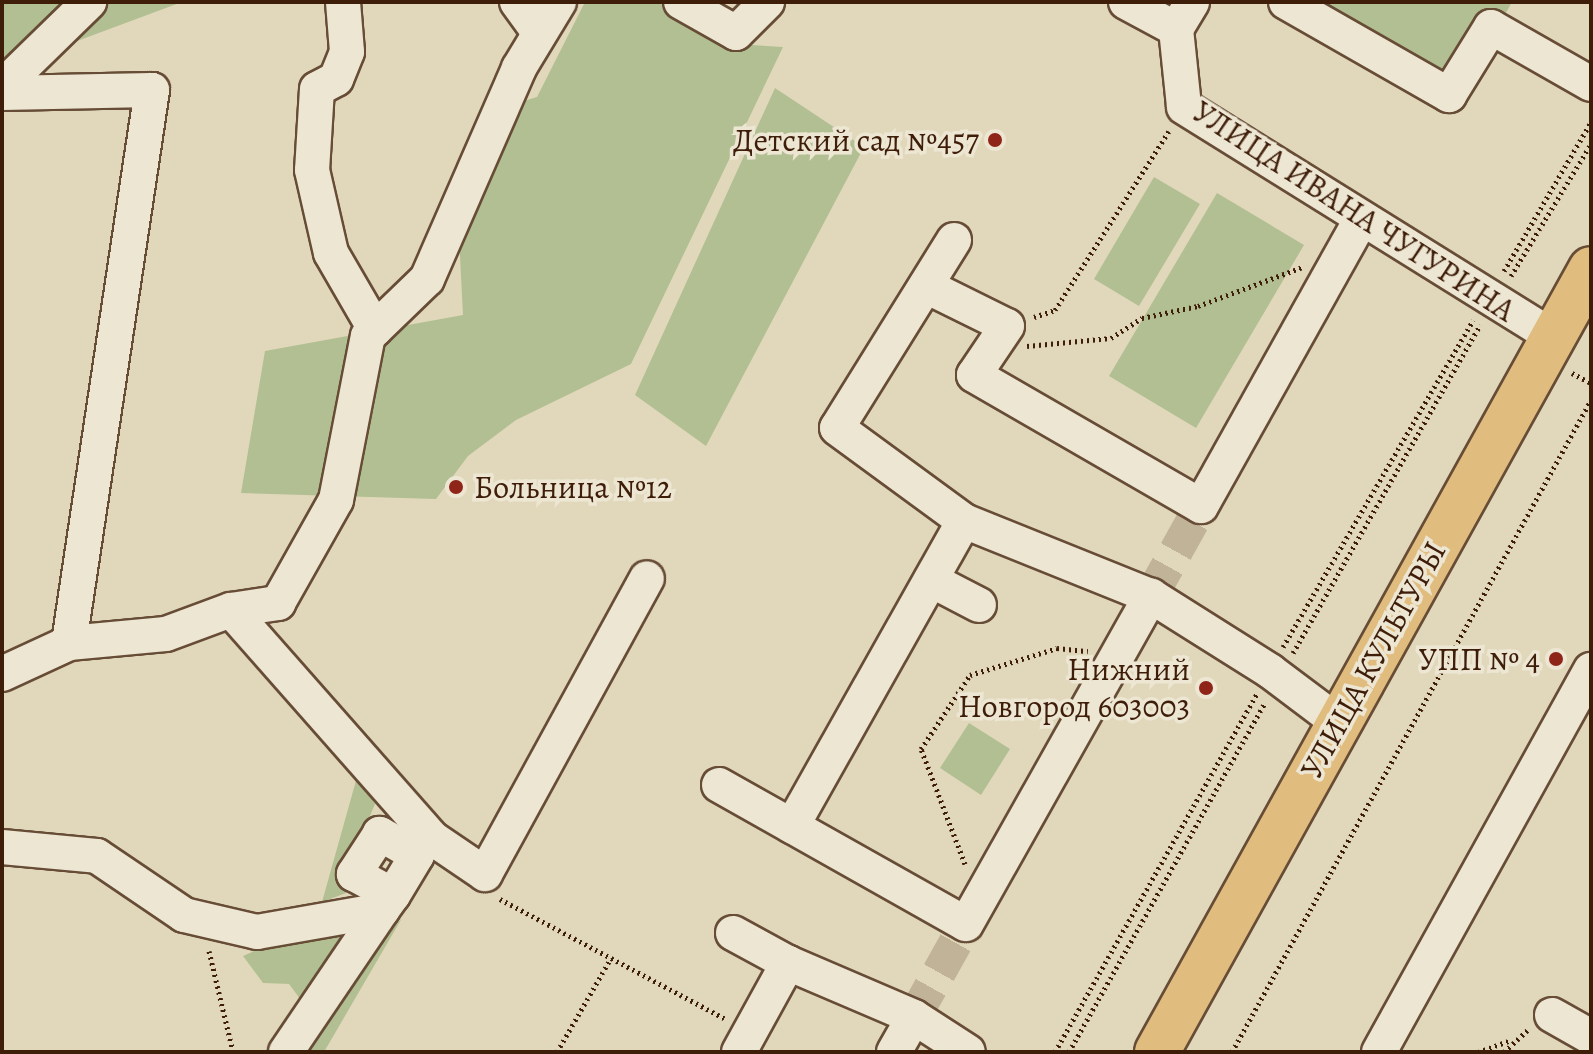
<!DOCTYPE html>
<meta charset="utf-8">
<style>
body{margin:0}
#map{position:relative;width:1593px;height:1054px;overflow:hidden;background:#e1d8bc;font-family:Alegreya,serif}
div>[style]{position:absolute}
.green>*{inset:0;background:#b2bf92}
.minor-tunnel>*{height:34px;margin-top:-17px;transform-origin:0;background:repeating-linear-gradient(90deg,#c0b398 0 34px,transparent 0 51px)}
.path>*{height:5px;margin-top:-2.5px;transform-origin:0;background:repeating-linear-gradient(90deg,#3e1d09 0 2px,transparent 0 6px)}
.roads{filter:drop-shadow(2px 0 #674c36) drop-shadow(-2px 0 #674c36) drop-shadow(0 2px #674c36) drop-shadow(0 -2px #674c36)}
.minor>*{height:34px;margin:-17px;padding:0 17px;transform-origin:17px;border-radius:17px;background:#ece6d3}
.major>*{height:44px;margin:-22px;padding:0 22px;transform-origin:22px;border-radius:22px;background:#e0bc7e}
.dots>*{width:22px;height:22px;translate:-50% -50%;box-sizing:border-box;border:4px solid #ece6d3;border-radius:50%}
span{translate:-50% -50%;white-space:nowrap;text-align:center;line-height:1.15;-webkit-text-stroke:7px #ece6d3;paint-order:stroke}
.poi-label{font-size:32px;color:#3e1d09}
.right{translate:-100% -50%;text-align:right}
.left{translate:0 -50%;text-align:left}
.street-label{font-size:32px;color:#3e1d09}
.frame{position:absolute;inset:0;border:4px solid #3e1d09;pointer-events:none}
</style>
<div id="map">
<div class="green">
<div style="clip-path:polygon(2px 2px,182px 2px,2px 69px)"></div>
<div style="clip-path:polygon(585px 2px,664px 2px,736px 44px,783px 47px,631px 364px,516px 420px,468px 456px,436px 499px,241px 493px,265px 351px,463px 315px,459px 237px,514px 104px,537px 97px)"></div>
<div style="clip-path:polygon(1284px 2px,1512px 2px,1456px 102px)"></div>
<div style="clip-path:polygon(775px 88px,864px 147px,706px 446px,635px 395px)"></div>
<div style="clip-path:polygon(1154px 177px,1200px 204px,1139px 306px,1094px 279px)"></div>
<div style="clip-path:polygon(1217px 193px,1304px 245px,1196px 428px,1109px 376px)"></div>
<div style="clip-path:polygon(969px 723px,1010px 749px,981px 795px,940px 768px)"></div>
<div style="clip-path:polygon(357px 777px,375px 804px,350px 863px,346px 893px,322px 902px)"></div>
<div style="clip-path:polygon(402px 918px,324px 1052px,294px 1052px,346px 976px)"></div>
<div style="clip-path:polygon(354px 926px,306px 1007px,289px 984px,263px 983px,243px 956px,286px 937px)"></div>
</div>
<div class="minor-tunnel">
<div style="left:1151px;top:596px;width:103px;rotate:-60.9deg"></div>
<div style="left:914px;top:1017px;width:107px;rotate:-60.8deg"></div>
</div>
<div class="path">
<div style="left:1504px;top:271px;width:173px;rotate:-59.7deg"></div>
<div style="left:1511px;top:276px;width:154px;rotate:-58.8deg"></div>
<div style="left:1034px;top:317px;width:22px;rotate:-18deg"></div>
<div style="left:1055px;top:310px;width:212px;rotate:-57.5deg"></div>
<div style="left:1027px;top:346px;width:84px;rotate:-5.4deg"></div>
<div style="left:1111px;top:338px;width:37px;rotate:-33deg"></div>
<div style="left:1142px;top:318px;width:57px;rotate:-12.1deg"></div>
<div style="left:1198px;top:306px;width:112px;rotate:-20.4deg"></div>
<div style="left:1572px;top:373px;width:21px;rotate:28deg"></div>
<div style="left:1283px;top:647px;width:378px;rotate:-59.8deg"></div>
<div style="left:1293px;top:653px;width:378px;rotate:-60.3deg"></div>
<div style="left:965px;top:864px;width:123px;rotate:-110.9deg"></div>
<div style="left:921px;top:749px;width:89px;rotate:-56.5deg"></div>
<div style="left:970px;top:675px;width:91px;rotate:-17.2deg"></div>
<div style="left:1057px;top:648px;width:31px;rotate:6deg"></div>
<div style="left:500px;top:899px;width:254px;rotate:28deg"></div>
<div style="left:209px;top:951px;width:104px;rotate:76.6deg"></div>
<div style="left:557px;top:1052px;width:108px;rotate:-60.1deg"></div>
<div style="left:1055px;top:1052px;width:411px;rotate:-60.6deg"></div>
<div style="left:1069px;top:1052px;width:399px;rotate:-60.7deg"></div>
<div style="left:1232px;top:1052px;width:744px;rotate:-61.16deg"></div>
<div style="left:1478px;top:1052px;width:35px;rotate:-20deg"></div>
<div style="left:1504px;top:1052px;width:34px;rotate:-43deg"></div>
</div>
<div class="roads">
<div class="minor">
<div style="left:343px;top:2px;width:50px;rotate:85.4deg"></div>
<div style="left:347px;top:52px;width:29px;rotate:112deg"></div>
<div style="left:336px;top:79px;width:21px;rotate:152deg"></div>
<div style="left:317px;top:89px;width:81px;rotate:93.5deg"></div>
<div style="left:312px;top:170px;width:85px;rotate:77.1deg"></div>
<div style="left:331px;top:253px;width:88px;rotate:59.9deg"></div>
<div style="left:517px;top:2px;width:34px;rotate:54deg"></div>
<div style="left:681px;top:2px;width:63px;rotate:29.4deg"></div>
<div style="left:736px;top:33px;width:44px;rotate:-45deg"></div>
<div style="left:1126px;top:2px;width:57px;rotate:28.4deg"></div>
<div style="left:1176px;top:29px;width:78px;rotate:84.1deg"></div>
<div style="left:1184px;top:107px;width:435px;rotate:31.9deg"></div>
<div style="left:1286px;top:2px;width:188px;rotate:29.7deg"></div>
<div style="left:1449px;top:95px;width:80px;rotate:-58.3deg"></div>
<div style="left:1491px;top:27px;width:115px;rotate:29.7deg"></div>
<div style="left:1176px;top:29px;width:31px;rotate:-59deg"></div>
<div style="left:2px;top:87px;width:122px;rotate:-44.3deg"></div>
<div style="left:2px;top:93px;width:150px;rotate:-1.1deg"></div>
<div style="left:152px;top:90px;width:559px;rotate:98.54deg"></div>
<div style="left:954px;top:240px;width:221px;rotate:121.9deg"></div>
<div style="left:837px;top:428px;width:157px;rotate:36.2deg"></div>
<div style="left:964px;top:521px;width:201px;rotate:21.9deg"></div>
<div style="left:1151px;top:596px;width:141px;rotate:32.2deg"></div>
<div style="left:1270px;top:671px;width:85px;rotate:36.9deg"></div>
<div style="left:926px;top:286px;width:90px;rotate:26.3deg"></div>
<div style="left:1007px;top:326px;width:59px;rotate:124deg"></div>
<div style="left:974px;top:375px;width:262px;rotate:30deg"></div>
<div style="left:1201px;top:506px;width:326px;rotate:-60.8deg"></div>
<div style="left:931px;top:580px;width:54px;rotate:27.5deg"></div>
<div style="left:231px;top:610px;width:48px;rotate:-8.5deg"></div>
<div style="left:278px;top:603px;width:118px;rotate:-60.6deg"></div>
<div style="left:336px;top:500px;width:167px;rotate:-79deg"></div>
<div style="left:368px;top:336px;width:82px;rotate:-44deg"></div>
<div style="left:427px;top:279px;width:230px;rotate:-66.4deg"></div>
<div style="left:519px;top:68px;width:77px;rotate:-58.8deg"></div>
<div style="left:2px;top:674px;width:74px;rotate:-24.8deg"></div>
<div style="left:69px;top:643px;width:97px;rotate:-5.3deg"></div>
<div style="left:166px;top:634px;width:69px;rotate:-20.3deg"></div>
<div style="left:231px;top:610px;width:304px;rotate:48.6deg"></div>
<div style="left:432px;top:838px;width:64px;rotate:34.2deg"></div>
<div style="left:485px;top:874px;width:337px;rotate:-61.3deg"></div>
<div style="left:719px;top:785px;width:283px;rotate:29.4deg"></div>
<div style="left:966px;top:924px;width:377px;rotate:-60.6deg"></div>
<div style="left:792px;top:826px;width:350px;rotate:-60.6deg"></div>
<div style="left:2px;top:847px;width:95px;rotate:5.4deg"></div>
<div style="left:97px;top:856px;width:105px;rotate:34.1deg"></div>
<div style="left:184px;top:915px;width:75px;rotate:13.1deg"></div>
<div style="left:257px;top:932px;width:127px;rotate:-10deg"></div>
<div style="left:382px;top:910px;width:19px;rotate:-54deg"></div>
<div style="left:393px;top:895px;width:47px;rotate:-59deg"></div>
<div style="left:417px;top:855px;width:43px;rotate:-150.4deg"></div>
<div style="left:380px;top:834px;width:48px;rotate:123deg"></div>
<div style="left:354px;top:874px;width:44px;rotate:28.3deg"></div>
<div style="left:733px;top:933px;width:63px;rotate:28.6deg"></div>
<div style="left:788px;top:963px;width:137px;rotate:23.2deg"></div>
<div style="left:914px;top:1017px;width:64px;rotate:32.9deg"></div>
<div style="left:1552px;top:1015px;width:45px;rotate:29.4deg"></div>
<div style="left:286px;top:1052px;width:171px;rotate:-55.9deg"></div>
<div style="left:739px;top:1052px;width:102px;rotate:-61.2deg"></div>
<div style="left:894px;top:1052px;width:40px;rotate:-60.3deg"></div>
<div style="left:1379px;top:1052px;width:437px;rotate:-61deg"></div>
</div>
<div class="major">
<div style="left:1157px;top:1052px;width:895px;rotate:-61deg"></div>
</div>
</div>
<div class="dots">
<div style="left:995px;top:140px;background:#8f2418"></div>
<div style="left:456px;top:487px;background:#8f2418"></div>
<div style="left:1556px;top:659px;background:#8f2418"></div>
<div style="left:1206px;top:688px;background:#8f2418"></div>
</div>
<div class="poi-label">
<span class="right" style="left:979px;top:140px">Детский сад №457</span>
<span class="left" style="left:474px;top:487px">Больница №12</span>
<span class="right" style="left:1540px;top:659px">УПП № 4</span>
<span class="right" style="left:1190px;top:688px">Нижний<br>Новгород 603003</span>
</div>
<div class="street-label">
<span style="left:1354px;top:211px;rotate:33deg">УЛИЦА ИВАНА ЧУГУРИНА</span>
<span style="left:1373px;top:660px;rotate:-61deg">УЛИЦА КУЛЬТУРЫ</span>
</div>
<div class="frame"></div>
</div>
